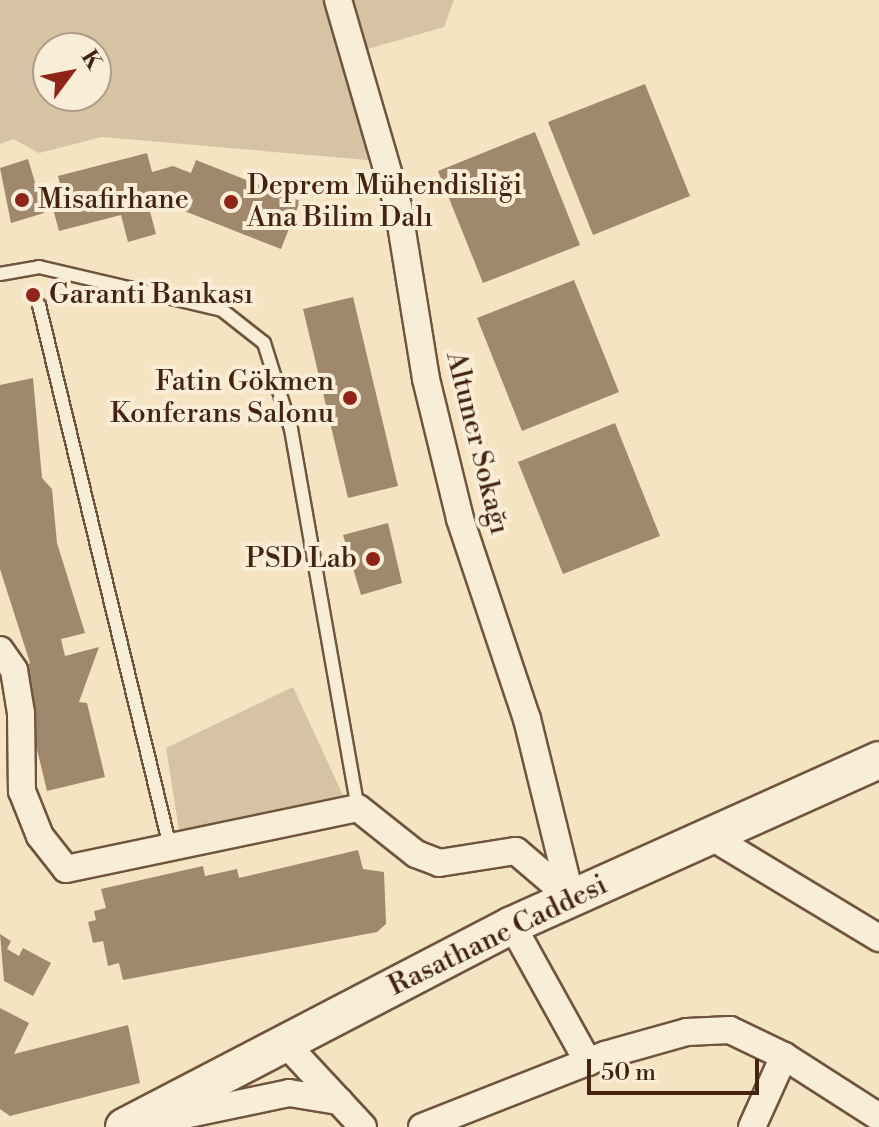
<!DOCTYPE html>
<meta charset="utf-8">
<style>
body{margin:0}
#map{position:relative;width:879px;height:1127px;overflow:hidden;background:#f4e4c1;font-family:"Libre Bodoni",serif}
div>[style]{position:absolute}
.green>*{inset:0;background:#d6c3a3}
.building>*{inset:0;background:#a0886d}
.roads{filter:drop-shadow(2px 0 #70543d) drop-shadow(-2px 0 #70543d) drop-shadow(0 2px #70543d) drop-shadow(0 -2px #70543d)}
.lane>*{height:12px;margin:-6px;padding:0 6px;transform-origin:6px;border-radius:6px;background:#f8edd7}
.street>*{height:26px;margin:-13px;padding:0 13px;transform-origin:13px;border-radius:13px;background:#f8edd7}
.secondary>*{height:36px;margin:-18px;padding:0 18px;transform-origin:18px;border-radius:18px;background:#f8edd7}
.dots>*{width:22px;height:22px;translate:-50% -50%;box-sizing:border-box;border:4px solid #f8edd7;border-radius:50%}
span{translate:-50% -50%;white-space:nowrap;text-align:center;line-height:1.15;-webkit-text-stroke:8px #f8edd7;paint-order:stroke}
.poi-label{font-size:28px;color:#442411}
.left{translate:0 -50%;text-align:left}
.right{translate:-100% -50%;text-align:right}
.street-label{font-size:28px;color:#442411}
.north{position:absolute;left:32px;top:32px;width:80px;height:80px;box-sizing:border-box;background:#f8edd7;border:2px solid #b09d88;border-radius:50%;rotate:58deg;font-size:22px;font-weight:700;line-height:32px;text-align:center;color:#442411}
.north::after{content:'';display:block;margin:auto;width:28px;height:36px;background:#8f2418;clip-path:polygon(50% 0,100% 100%,50% 72%,0 100%)}
.scale{position:absolute;left:587px;top:1059px;width:172px;height:36px;box-sizing:border-box;border:4px solid #442411;border-top:0;padding-left:10px;font-size:24px;line-height:28px;white-space:nowrap;color:#442411;-webkit-text-stroke:6px #f8edd7;paint-order:stroke}
</style>
<div id="map">
<div class="green">
<div style="clip-path:polygon(evenodd,0 0,454px 0,444px 27px,347px 55px,379px 161px,102px 137px,39px 153px,13px 139px,0 144px,0 0,48px 48px,96px 48px,96px 96px,48px 96px,48px 48px)"></div>
<div style="clip-path:polygon(293px 687px,347px 804px,179px 830px,166px 748px)"></div>
</div>
<div class="building">
<div style="clip-path:polygon(645px 84px,690px 196px,593px 235px,548px 122px)"></div>
<div style="clip-path:polygon(535px 132px,580px 245px,483px 283px,438px 171px)"></div>
<div style="clip-path:polygon(147px 153px,152px 172px,173px 166px,191px 173px,196px 160px,300px 201px,281px 249px,159px 201px,148px 204px,156px 234px,128px 242px,121px 215px,59px 231px,53px 209px,65px 205px,58px 176px)"></div>
<div style="clip-path:polygon(28px 159px,44px 213px,11px 223px,0 168px)"></div>
<div style="clip-path:polygon(574px 280px,619px 392px,522px 431px,477px 318px)"></div>
<div style="clip-path:polygon(353px 297px,398px 486px,348px 498px,303px 309px)"></div>
<div style="clip-path:polygon(33px 378px,42px 478px,52px 489px,57px 543px,85px 633px,61px 639px,65px 656px,99px 647px,79px 702px,87px 703px,105px 777px,47px 791px,24px 695px,24px 668px,30px 663px,0 569px,0 385px)"></div>
<div style="clip-path:polygon(615px 423px,660px 536px,563px 574px,518px 462px)"></div>
<div style="clip-path:polygon(388px 523px,402px 583px,361px 595px,343px 535px)"></div>
<div style="clip-path:polygon(358px 850px,363px 869px,384px 872px,386px 924px,377px 932px,123px 980px,119px 963px,108px 966px,103px 941px,93px 943px,88px 922px,96px 920px,94px 911px,106px 908px,101px 889px,203px 866px,205px 876px,237px 869px,239px 878px)"></div>
<div style="clip-path:polygon(0 934px,11px 941px,7px 949px,19px 956px,23px 948px,51px 963px,33px 996px,4px 981px)"></div>
<div style="clip-path:polygon(0 1008px,29px 1023px,14px 1054px,128px 1025px,140px 1083px,10px 1116px,0 1109px)"></div>
</div>
<div class="roads">
<div class="lane">
<div style="left:0;top:274px;width:40px;rotate:-10deg"></div>
<div style="left:39px;top:267px;width:188px;rotate:13.2deg"></div>
<div style="left:222px;top:310px;width:53px;rotate:38.2deg"></div>
<div style="left:264px;top:343px;width:90px;rotate:72.6deg"></div>
<div style="left:291px;top:429px;width:385px;rotate:80deg"></div>
<div style="left:39px;top:305px;width:558px;rotate:76.41deg"></div>
</div>
<div class="street">
<div style="left:338px;top:0;width:215px;rotate:73.8deg"></div>
<div style="left:398px;top:206px;width:175px;rotate:80.8deg"></div>
<div style="left:426px;top:379px;width:144px;rotate:76.3deg"></div>
<div style="left:460px;top:519px;width:211px;rotate:71.5deg"></div>
<div style="left:527px;top:719px;width:184px;rotate:76.2deg"></div>
<div style="left:0;top:650px;width:24px;rotate:55deg"></div>
<div style="left:14px;top:670px;width:44px;rotate:80.8deg"></div>
<div style="left:21px;top:713px;width:78px;rotate:89.3deg"></div>
<div style="left:22px;top:791px;width:48px;rotate:68.2deg"></div>
<div style="left:40px;top:836px;width:42px;rotate:51.8deg"></div>
<div style="left:66px;top:869px;width:298px;rotate:-11.8deg"></div>
<div style="left:358px;top:808px;width:74px;rotate:38.4deg"></div>
<div style="left:416px;top:854px;width:25px;rotate:21deg"></div>
<div style="left:439px;top:863px;width:78px;rotate:-8.9deg"></div>
<div style="left:516px;top:851px;width:72px;rotate:40.5deg"></div>
<div style="left:712px;top:837px;width:195px;rotate:31.2deg"></div>
<div style="left:512px;top:925px;width:157px;rotate:61deg"></div>
<div style="left:286px;top:1044px;width:113px;rotate:47.1deg"></div>
<div style="left:146px;top:1123px;width:146px;rotate:-11.8deg"></div>
<div style="left:289px;top:1093px;width:51px;rotate:9.1deg"></div>
<div style="left:422px;top:1127px;width:197px;rotate:-21.5deg"></div>
<div style="left:605px;top:1055px;width:85px;rotate:-15.7deg"></div>
<div style="left:687px;top:1032px;width:43px;rotate:-2.7deg"></div>
<div style="left:730px;top:1030px;width:60px;rotate:25.7deg"></div>
<div style="left:784px;top:1056px;width:113px;rotate:32.7deg"></div>
<div style="left:752px;top:1127px;width:78px;rotate:-65.7deg"></div>
</div>
<div class="secondary">
<div style="left:124px;top:1127px;width:437px;rotate:-27.5deg"></div>
<div style="left:512px;top:925px;width:402px;rotate:-24.2deg"></div>
</div>
</div>
<div class="dots">
<div style="left:22px;top:200px;background:#8f2418"></div>
<div style="left:231px;top:202px;background:#8f2418"></div>
<div style="left:33px;top:295px;background:#8f2418"></div>
<div style="left:350px;top:398px;background:#8f2418"></div>
<div style="left:373px;top:559px;background:#8f2418"></div>
</div>
<div class="poi-label">
<span class="left" style="left:247px;top:202px">Deprem Mühendisliği<br>Ana Bilim Dalı</span>
<span class="left" style="left:38px;top:200px">Misafirhane</span>
<span class="left" style="left:49px;top:295px">Garanti Bankası</span>
<span class="right" style="left:334px;top:398px">Fatin Gökmen<br>Konferans Salonu</span>
<span class="right" style="left:357px;top:559px">PSD Lab</span>
</div>
<div class="street-label">
<span style="left:477px;top:443px;rotate:76deg">Altuner Sokağı</span>
<span style="left:498px;top:936px;rotate:-26deg">Rasathane Caddesi</span>
</div>
<div class="north">K</div>
<div class="scale">50 m</div>
</div>
